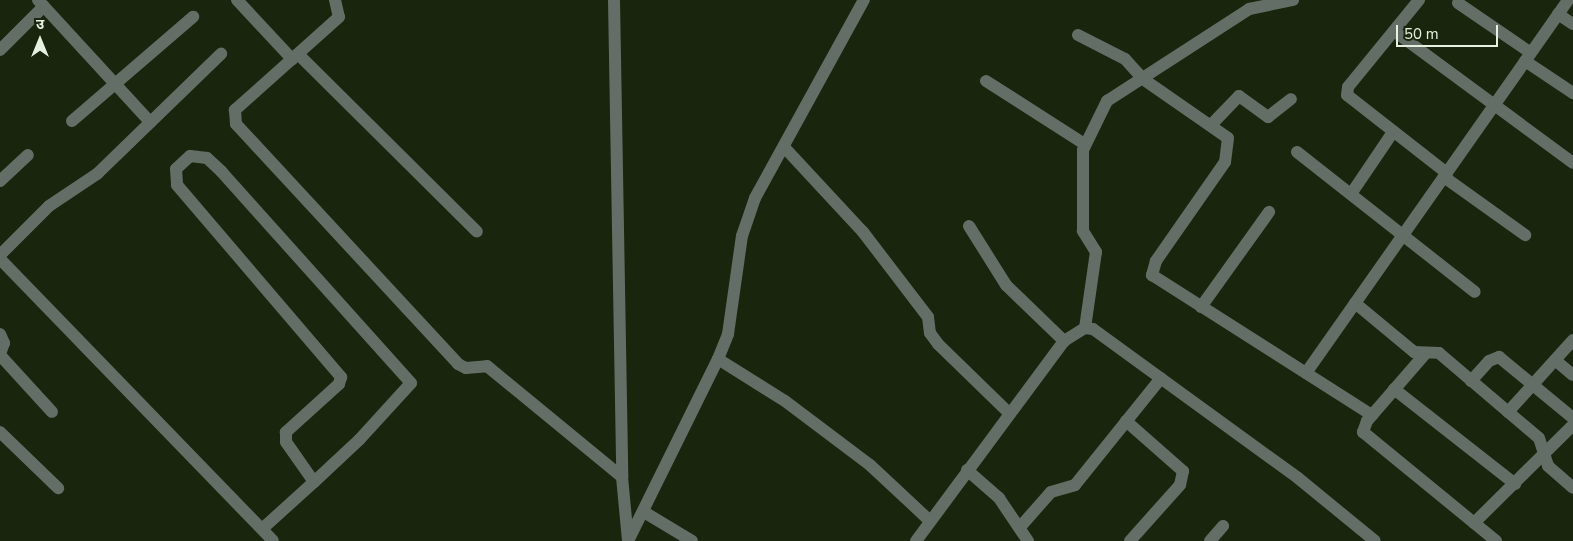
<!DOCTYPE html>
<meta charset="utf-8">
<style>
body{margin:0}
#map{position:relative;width:1573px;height:541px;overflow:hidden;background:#19250d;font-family:"Nunito Sans","Noto Sans Devanagari",sans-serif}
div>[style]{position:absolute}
.minor>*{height:12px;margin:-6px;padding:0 6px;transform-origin:6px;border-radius:6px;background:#636f66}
.tertiary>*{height:12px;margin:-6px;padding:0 6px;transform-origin:6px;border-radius:6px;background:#636f66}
span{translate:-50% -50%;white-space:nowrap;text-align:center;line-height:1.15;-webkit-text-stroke:4px #19250d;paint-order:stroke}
.north{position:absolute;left:15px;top:15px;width:50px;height:50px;-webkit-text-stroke:4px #19250d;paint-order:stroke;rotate:0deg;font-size:14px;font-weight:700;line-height:20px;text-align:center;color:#e8f0e1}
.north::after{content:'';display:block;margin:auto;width:18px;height:22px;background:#e8f0e1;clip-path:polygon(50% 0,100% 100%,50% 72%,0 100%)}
.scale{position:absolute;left:1396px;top:25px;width:102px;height:22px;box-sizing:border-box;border:2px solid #e8f0e1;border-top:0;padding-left:6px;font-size:15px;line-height:18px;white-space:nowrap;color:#e8f0e1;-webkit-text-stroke:4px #19250d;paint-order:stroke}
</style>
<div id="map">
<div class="minor">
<div style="left:38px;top:0;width:166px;rotate:47.4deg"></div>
<div style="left:237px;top:0;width:81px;rotate:47deg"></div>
<div style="left:335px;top:0;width:17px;rotate:77deg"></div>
<div style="left:339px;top:17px;width:140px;rotate:138.2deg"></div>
<div style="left:235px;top:110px;width:14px;rotate:86deg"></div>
<div style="left:236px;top:124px;width:327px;rotate:47.2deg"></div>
<div style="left:458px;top:364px;width:9px;rotate:27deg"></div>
<div style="left:466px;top:368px;width:21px;rotate:-5deg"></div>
<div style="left:487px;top:366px;width:175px;rotate:39.4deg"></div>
<div style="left:614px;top:0;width:477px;rotate:89deg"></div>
<div style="left:622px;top:477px;width:63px;rotate:84.6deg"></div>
<div style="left:1419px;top:0;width:112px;rotate:129.2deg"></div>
<div style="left:1348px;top:87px;width:8px;rotate:97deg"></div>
<div style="left:1347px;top:95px;width:127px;rotate:38deg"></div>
<div style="left:1458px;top:3px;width:88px;rotate:34.4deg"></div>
<div style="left:1558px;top:14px;width:18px;rotate:34deg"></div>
<div style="left:1394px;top:31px;width:222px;rotate:36.4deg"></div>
<div style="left:1078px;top:35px;width:53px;rotate:27.1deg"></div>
<div style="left:1125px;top:59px;width:27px;rotate:48deg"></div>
<div style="left:1143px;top:79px;width:103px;rotate:34.8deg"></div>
<div style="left:1228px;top:138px;width:24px;rotate:97deg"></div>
<div style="left:1225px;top:162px;width:121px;rotate:124.9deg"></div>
<div style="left:1156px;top:261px;width:15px;rotate:106deg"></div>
<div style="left:1152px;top:275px;width:261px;rotate:32.5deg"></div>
<div style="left:0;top:50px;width:62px;rotate:-45deg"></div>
<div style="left:298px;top:54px;width:252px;rotate:44.8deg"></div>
<div style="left:1525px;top:61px;width:58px;rotate:33.7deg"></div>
<div style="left:986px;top:81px;width:115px;rotate:32.6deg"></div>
<div style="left:72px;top:121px;width:160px;rotate:-40.7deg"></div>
<div style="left:1212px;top:124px;width:39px;rotate:-46deg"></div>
<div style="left:1239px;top:96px;width:36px;rotate:36deg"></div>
<div style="left:1268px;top:117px;width:29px;rotate:-38deg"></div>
<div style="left:784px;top:147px;width:116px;rotate:47.1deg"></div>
<div style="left:863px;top:232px;width:107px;rotate:52.6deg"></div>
<div style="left:928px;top:317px;width:16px;rotate:83deg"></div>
<div style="left:930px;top:333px;width:14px;rotate:54deg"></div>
<div style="left:938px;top:344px;width:99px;rotate:44.2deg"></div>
<div style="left:1297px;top:152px;width:226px;rotate:38.2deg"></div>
<div style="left:1444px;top:177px;width:100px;rotate:35.6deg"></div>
<div style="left:0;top:181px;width:38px;rotate:-43deg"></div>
<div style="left:1351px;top:194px;width:75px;rotate:-55.9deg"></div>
<div style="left:969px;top:226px;width:70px;rotate:57.9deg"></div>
<div style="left:1006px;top:285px;width:81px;rotate:44deg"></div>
<div style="left:0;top:255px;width:69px;rotate:-45deg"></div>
<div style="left:49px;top:206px;width:58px;rotate:-33.7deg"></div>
<div style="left:97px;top:174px;width:173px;rotate:-44.1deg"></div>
<div style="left:0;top:259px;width:392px;rotate:45.9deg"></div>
<div style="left:1355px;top:303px;width:77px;rotate:39.7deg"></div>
<div style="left:1414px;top:352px;width:25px;rotate:2deg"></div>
<div style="left:1439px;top:353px;width:131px;rotate:40.4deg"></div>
<div style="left:1539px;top:438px;width:29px;rotate:72deg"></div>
<div style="left:1548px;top:466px;width:33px;rotate:41deg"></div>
<div style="left:1201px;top:307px;width:117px;rotate:-54.4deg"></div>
<div style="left:1085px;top:328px;width:77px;rotate:-81.8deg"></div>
<div style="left:1096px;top:252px;width:25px;rotate:-122deg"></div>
<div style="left:1083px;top:231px;width:81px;rotate:-90deg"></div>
<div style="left:1083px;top:150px;width:55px;rotate:-63.9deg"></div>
<div style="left:1107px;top:101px;width:169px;rotate:-32.9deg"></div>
<div style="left:1249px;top:9px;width:45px;rotate:-11.6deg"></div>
<div style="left:0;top:334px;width:10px;rotate:66deg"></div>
<div style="left:4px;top:343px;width:12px;rotate:110deg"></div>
<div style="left:1425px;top:354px;width:89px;rotate:130.9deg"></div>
<div style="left:1367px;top:421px;width:12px;rotate:110deg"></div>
<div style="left:1363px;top:432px;width:172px;rotate:39.3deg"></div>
<div style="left:0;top:355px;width:77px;rotate:47.6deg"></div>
<div style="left:718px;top:359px;width:79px;rotate:32.1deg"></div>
<div style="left:785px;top:401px;width:106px;rotate:37deg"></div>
<div style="left:870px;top:465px;width:81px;rotate:43deg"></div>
<div style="left:1555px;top:360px;width:23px;rotate:40deg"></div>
<div style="left:1306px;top:373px;width:456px;rotate:-54.9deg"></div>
<div style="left:1471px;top:381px;width:27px;rotate:-48deg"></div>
<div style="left:1489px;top:361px;width:11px;rotate:-22deg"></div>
<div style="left:1499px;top:357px;width:96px;rotate:39.5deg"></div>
<div style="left:1394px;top:389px;width:154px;rotate:38.1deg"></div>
<div style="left:1508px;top:412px;width:97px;rotate:-47.9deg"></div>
<div style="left:1126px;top:421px;width:76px;rotate:41.3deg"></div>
<div style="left:1183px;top:471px;width:14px;rotate:102deg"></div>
<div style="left:1180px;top:485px;width:75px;rotate:131.8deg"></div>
<div style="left:0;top:432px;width:81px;rotate:44deg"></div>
<div style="left:967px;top:470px;width:43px;rotate:41.2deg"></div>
<div style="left:999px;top:498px;width:52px;rotate:56deg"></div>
<div style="left:644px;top:512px;width:56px;rotate:31.1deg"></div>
<div style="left:1474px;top:523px;width:139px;rotate:-44.7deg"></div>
<div style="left:1021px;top:526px;width:45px;rotate:-48.6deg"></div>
<div style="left:1051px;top:492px;width:25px;rotate:-16deg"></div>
<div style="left:1075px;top:485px;width:137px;rotate:-51.2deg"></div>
<div style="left:262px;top:529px;width:70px;rotate:-42.1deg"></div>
<div style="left:314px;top:482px;width:62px;rotate:-43deg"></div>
<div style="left:359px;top:440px;width:77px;rotate:-47.6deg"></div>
<div style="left:411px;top:383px;width:283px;rotate:-131.9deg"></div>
<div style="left:222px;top:172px;width:21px;rotate:-137deg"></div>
<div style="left:207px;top:158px;width:17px;rotate:-173deg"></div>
<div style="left:190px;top:156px;width:19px;rotate:137deg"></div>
<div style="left:176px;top:169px;width:16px;rotate:86deg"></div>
<div style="left:177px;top:185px;width:253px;rotate:49.5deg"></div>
<div style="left:341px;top:377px;width:7px;rotate:106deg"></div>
<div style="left:339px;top:384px;width:72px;rotate:137.8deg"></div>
<div style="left:286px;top:432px;width:10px;rotate:90deg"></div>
<div style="left:286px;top:442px;width:49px;rotate:55deg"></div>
<div style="left:916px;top:541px;width:249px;rotate:-53.5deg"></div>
<div style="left:1064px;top:341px;width:25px;rotate:-32deg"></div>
<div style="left:1085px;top:328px;width:8px;rotate:7deg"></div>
<div style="left:1093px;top:329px;width:253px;rotate:36deg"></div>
<div style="left:1298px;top:478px;width:99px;rotate:39.3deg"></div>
<div style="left:1210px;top:541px;width:20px;rotate:-49deg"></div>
</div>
<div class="tertiary">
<div style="left:628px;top:541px;width:203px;rotate:-63.7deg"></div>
<div style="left:718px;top:359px;width:27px;rotate:-68deg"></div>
<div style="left:728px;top:334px;width:99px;rotate:-81.9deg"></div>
<div style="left:742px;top:236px;width:40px;rotate:-71.1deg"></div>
<div style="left:755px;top:198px;width:226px;rotate:-61.2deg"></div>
</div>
<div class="north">उ</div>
<div class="scale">50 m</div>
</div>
